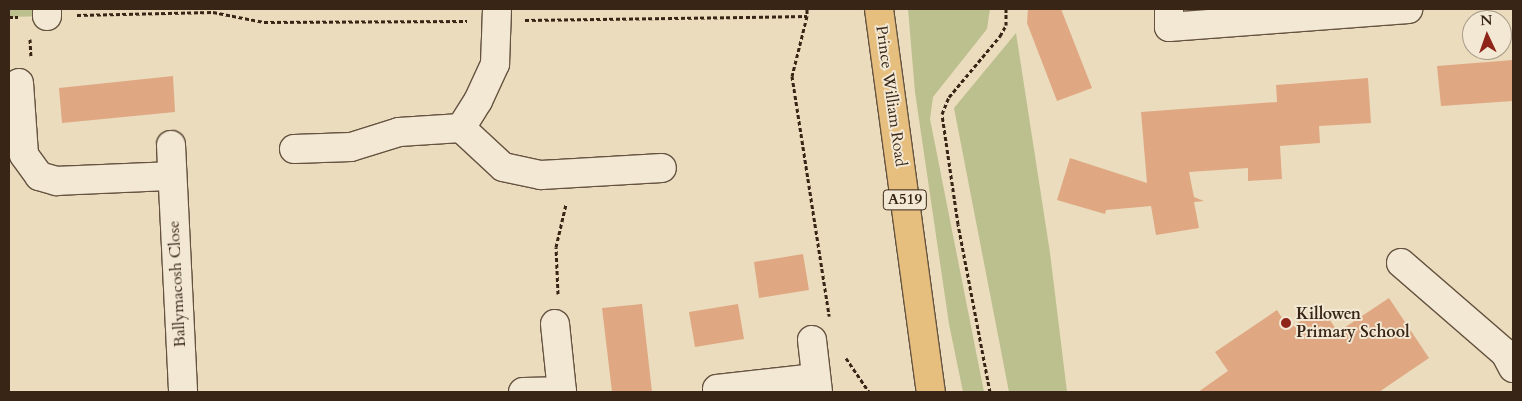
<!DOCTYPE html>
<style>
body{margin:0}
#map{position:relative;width:1522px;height:401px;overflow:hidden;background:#ebdcbd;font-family:Cardo,serif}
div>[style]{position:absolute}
.green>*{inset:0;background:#bcbf8e}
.building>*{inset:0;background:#dfa883}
.path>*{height:3px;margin-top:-1.5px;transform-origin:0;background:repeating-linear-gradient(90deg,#382516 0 4px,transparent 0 6.5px)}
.roads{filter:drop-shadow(1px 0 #655340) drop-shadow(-1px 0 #655340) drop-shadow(0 1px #655340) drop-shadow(0 -1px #655340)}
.minor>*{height:28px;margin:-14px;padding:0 14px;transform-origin:14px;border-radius:14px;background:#f2e8d4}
.major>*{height:28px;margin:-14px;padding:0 14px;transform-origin:14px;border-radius:14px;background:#e6be7e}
.dots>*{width:14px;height:14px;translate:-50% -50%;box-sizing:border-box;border:2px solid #f2e8d4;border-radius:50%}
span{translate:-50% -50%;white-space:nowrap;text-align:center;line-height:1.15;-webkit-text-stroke:4px #f2e8d4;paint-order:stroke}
.shield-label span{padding:1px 4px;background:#f2e8d4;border:1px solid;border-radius:4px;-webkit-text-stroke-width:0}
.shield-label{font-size:15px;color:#382516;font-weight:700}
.street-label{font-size:16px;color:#382516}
.poi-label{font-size:16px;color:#382516;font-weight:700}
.left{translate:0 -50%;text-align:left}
.frame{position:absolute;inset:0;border:10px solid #382516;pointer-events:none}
.north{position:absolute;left:1462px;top:10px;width:50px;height:50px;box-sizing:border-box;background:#f2e8d4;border:1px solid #a89a88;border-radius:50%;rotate:357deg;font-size:14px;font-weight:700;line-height:20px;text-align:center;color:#382516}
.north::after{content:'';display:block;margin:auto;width:18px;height:22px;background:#8f2418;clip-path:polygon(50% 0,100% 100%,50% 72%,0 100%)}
</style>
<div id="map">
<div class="green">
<div style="clip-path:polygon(9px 9px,47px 9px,47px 16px,9px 17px)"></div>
<div style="clip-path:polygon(908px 9px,990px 9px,987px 29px,933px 97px,930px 119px,984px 392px,963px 392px,949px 324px,915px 92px)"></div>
<div style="clip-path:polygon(1016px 33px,1050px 253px,1067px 392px,1009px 392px,954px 108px)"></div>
</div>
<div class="building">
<div style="clip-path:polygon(1028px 9px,1061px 9px,1092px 88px,1057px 101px,1027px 23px)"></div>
<div style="clip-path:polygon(1513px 60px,1513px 101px,1441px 106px,1437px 66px)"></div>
<div style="clip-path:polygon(173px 76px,175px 112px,62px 123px,59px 88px)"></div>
<div style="clip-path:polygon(1368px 78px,1371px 123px,1319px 126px,1320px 143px,1280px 146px,1282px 179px,1248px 181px,1248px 168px,1189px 172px,1194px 197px,1204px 201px,1194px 202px,1199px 228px,1156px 235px,1151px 206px,1106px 210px,1105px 214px,1057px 200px,1070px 158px,1147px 183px,1141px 112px,1277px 102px,1276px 85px)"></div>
<div style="clip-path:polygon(803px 254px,809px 290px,759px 298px,754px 262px)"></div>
<div style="clip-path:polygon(1389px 298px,1429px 358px,1379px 392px,1198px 392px,1228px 371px,1215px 352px,1277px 310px,1289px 329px,1321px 307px,1338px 332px)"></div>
<div style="clip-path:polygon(642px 304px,652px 392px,612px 392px,602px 308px)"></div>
<div style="clip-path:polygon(738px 304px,744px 339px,695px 347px,689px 312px)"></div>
</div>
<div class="path">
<div style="left:807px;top:9px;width:7px;rotate:90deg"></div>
<div style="left:807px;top:16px;width:62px;rotate:104deg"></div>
<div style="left:792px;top:76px;width:243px;rotate:81.2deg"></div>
<div style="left:77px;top:15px;width:136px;rotate:-1.3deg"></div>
<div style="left:213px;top:12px;width:52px;rotate:11.1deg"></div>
<div style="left:264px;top:22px;width:203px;rotate:-0.3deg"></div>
<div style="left:9px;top:17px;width:9px"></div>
<div style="left:525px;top:20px;width:282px;rotate:-0.8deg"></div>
<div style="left:30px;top:39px;width:17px;rotate:87deg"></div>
<div style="left:558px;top:294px;width:47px;rotate:-92.4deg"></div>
<div style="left:556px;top:247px;width:44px;rotate:-76.9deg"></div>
<div style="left:846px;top:358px;width:41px;rotate:55.9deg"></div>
<div style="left:990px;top:392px;width:171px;rotate:-100.8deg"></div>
<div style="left:958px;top:224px;width:111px;rotate:-98.3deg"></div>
<div style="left:942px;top:114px;width:18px;rotate:-68deg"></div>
<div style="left:949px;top:97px;width:80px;rotate:-50.1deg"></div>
<div style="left:1000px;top:36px;width:13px;rotate:-61deg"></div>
<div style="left:1006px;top:25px;width:16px;rotate:-90deg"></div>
</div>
<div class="roads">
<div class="minor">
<div style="left:47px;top:9px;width:7px;rotate:90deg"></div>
<div style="left:1169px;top:9px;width:18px;rotate:90deg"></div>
<div style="left:1169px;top:27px;width:240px;rotate:-4.3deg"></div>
<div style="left:19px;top:83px;width:72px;rotate:86deg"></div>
<div style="left:24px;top:155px;width:26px;rotate:54deg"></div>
<div style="left:39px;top:176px;width:19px;rotate:16deg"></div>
<div style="left:57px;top:181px;width:115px;rotate:-2.5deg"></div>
<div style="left:461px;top:128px;width:57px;rotate:42.9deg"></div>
<div style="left:503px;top:167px;width:39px;rotate:12deg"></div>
<div style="left:541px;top:175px;width:121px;rotate:-3.3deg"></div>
<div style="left:171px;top:145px;width:247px;rotate:87.2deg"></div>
<div style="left:294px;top:149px;width:57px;rotate:-2deg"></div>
<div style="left:351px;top:147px;width:50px;rotate:-17.4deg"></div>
<div style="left:399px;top:132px;width:62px;rotate:-3.7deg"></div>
<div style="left:461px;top:128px;width:32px;rotate:-58deg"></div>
<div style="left:478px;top:101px;width:41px;rotate:-65.3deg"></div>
<div style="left:495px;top:64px;width:55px;rotate:-87.9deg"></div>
<div style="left:1401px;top:263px;width:138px;rotate:40.9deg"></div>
<div style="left:1505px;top:353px;width:17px;rotate:62deg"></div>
<div style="left:555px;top:324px;width:68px;rotate:84.1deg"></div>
<div style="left:812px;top:340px;width:52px;rotate:83.4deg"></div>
<div style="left:717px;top:389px;width:99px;rotate:-6.4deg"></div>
<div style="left:523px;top:392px;width:39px;rotate:-1deg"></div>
</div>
<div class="major">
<div style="left:879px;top:9px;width:387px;rotate:82.3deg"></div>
</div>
</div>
<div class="dots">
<div style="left:1286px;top:323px;background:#8f2418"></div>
</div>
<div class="shield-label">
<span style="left:905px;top:200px">A519</span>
</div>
<div class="street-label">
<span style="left:891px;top:96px;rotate:82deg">Prince William Road</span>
<span style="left:177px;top:284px;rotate:-93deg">Ballymacosh Close</span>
</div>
<div class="poi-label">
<span class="left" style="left:1296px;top:323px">Killowen<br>Primary School</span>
</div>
<div class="frame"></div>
<div class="north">N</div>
</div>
